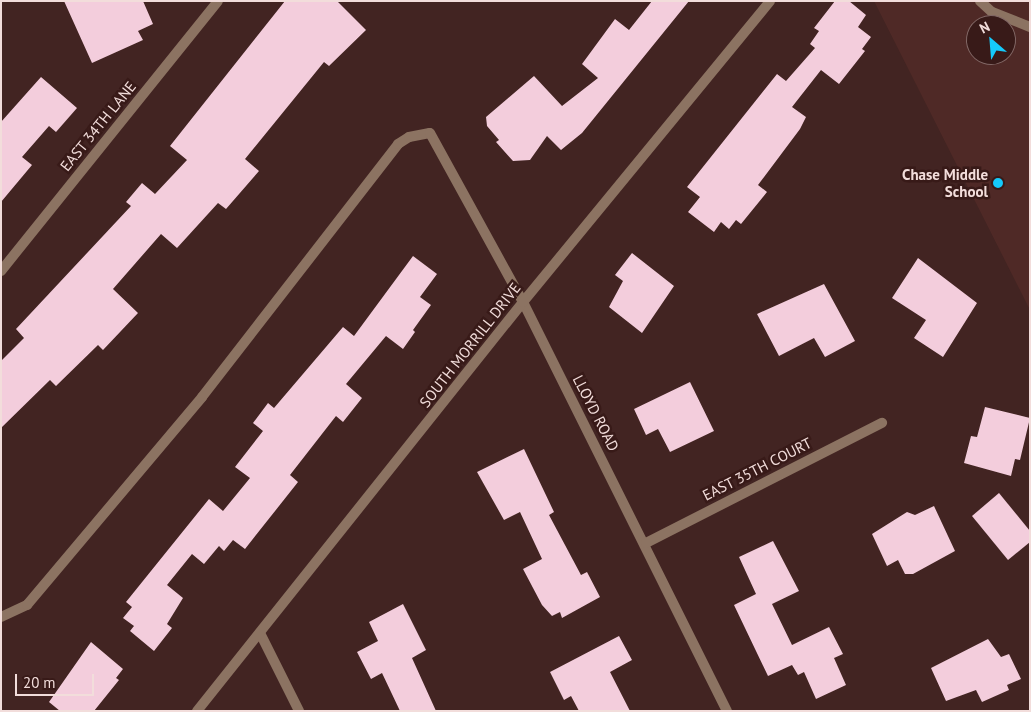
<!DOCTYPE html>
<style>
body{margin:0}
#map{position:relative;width:1031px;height:712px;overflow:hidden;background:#422422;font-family:"PT Sans",sans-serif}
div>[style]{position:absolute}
.built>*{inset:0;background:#4f2926}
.building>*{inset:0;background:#f3cddc}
.lane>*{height:10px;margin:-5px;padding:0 5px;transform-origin:5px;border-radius:5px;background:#8c7362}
.street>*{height:10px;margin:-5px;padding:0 5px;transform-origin:5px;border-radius:5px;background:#8c7362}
.dots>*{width:14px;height:14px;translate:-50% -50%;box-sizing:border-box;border:2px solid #381a18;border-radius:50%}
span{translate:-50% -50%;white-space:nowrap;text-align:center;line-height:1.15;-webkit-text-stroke:5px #381a18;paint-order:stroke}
.street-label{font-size:15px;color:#f2dddb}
.poi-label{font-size:15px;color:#f2dddb;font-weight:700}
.right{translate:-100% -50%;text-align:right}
.frame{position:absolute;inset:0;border:2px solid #f2dddb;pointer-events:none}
.north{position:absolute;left:966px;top:15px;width:50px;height:50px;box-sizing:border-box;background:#381a18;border:1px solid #826866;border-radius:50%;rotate:333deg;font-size:14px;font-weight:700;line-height:20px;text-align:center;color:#f2dddb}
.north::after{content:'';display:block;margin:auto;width:18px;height:22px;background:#15cafb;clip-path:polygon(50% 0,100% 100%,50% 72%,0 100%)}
.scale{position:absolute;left:15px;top:674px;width:79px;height:22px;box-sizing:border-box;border:2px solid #f2dddb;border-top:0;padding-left:6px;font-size:15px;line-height:18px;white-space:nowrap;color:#f2dddb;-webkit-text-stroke:4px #381a18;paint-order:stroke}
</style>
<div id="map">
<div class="built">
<div style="clip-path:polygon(evenodd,874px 1px,1030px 1px,1030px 310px,874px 1px,976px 25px,1006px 25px,1006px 55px,976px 55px,976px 25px)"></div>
</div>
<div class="building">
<div style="clip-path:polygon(64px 1px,143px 1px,153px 24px,138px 31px,143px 40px,92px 63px)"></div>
<div style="clip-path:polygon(285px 1px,337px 1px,366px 30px,329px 66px,324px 62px,245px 159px,259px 171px,226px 209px,218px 203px,177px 248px,161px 234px,113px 289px,138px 313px,103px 350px,98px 345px,56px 386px,50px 380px,1px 428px,1px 361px,24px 338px,16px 329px,131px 206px,126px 202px,142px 183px,155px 194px,187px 160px,170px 146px)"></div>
<div style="clip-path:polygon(652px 1px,689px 1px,582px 133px,561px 150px,547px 136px,530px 160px,513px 161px,496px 142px,499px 140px,487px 126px,486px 117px,534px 76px,562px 106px,598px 78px,582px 64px,615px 19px,629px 30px)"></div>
<div style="clip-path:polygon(835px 1px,849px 1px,866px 15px,858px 27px,871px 37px,862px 49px,865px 51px,839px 84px,821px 70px,792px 107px,806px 117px,800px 129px,758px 185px,767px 192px,741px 224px,736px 220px,729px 229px,721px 222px,714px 232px,688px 212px,700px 197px,687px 187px,777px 74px,786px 81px,815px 48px,810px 44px,819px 31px,814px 28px)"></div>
<div style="clip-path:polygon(41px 77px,77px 108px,56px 132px,49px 126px,22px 157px,32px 165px,1px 202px,1px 122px)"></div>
<div style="clip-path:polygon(632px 253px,674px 286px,642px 333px,609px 307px,623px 281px,615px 275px)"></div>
<div style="clip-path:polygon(413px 256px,437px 274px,420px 297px,431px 305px,413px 330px,415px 332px,403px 349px,386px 336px,346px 384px,362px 398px,343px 422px,336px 416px,290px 475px,298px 482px,245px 549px,233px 540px,224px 551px,219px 546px,204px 564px,192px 554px,167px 585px,183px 598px,167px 624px,172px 628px,154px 651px,130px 631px,134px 626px,123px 618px,132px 607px,126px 602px,209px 499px,223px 511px,250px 478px,235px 467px,263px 431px,253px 423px,268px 403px,274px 408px,343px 327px,354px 336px)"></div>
<div style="clip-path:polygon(918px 258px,977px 303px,943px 357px,914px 338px,926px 320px,892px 298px)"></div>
<div style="clip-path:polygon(824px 284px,855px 341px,825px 357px,814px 338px,779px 356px,757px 314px)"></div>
<div style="clip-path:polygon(690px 382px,714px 431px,670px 452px,658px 429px,646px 435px,634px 409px)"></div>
<div style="clip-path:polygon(985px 407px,1030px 418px,1020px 460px,1015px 459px,1011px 476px,964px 463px,971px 436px,977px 437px)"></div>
<div style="clip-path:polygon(524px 449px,554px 512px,549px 515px,581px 575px,587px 572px,600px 597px,562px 618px,560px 612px,552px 616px,542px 605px,523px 569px,542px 559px,520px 512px,504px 520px,477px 472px)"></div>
<div style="clip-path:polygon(999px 493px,1030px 531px,1030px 542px,1008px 560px,972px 516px)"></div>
<div style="clip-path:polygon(934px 506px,955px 551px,913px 574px,905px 574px,898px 560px,887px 566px,872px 534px,907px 512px,915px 515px)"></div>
<div style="clip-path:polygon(773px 541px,799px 591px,772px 604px,792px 645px,829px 627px,843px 654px,834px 658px,846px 685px,816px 699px,804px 672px,798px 675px,792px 665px,768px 676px,734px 605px,756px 594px,739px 557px)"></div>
<div style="clip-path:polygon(403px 604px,426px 650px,412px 658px,436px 711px,400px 711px,382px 673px,371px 679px,357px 652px,378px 641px,369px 622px)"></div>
<div style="clip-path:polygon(619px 636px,632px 660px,610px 672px,630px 711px,579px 711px,571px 696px,564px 700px,550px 672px)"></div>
<div style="clip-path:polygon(988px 639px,1001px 657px,1009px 654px,1021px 679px,1007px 685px,1009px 690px,982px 702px,976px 690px,946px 701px,931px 668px)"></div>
<div style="clip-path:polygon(91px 642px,123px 669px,116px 678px,119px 680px,94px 711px,60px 711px,49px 702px)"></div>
</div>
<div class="lane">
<div style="left:980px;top:1px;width:16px;rotate:43deg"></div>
<div style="left:992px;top:12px;width:41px;rotate:21.5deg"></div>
<div style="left:1px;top:617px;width:29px;rotate:-25deg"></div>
<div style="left:27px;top:605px;width:272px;rotate:-49.9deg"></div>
<div style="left:202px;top:397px;width:320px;rotate:-52.2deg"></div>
<div style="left:398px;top:144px;width:13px;rotate:-32deg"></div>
<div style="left:409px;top:137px;width:21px;rotate:-11deg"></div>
</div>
<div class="street">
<div style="left:430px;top:133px;width:193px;rotate:61.2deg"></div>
<div style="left:523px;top:302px;width:457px;rotate:63.5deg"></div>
<div style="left:1px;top:271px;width:346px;rotate:-51.2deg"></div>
<div style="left:646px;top:543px;width:265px;rotate:-27deg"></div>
<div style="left:260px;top:633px;width:87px;rotate:63.4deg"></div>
<div style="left:197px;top:711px;width:523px;rotate:-51.44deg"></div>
<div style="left:523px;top:302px;width:389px;rotate:-50.6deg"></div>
</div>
<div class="dots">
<div style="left:998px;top:183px;background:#15cafb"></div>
</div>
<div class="street-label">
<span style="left:98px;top:126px;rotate:-51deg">EAST 34TH LANE</span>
<span style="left:470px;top:345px;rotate:-52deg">SOUTH MORRILL DRIVE</span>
<span style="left:596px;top:413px;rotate:63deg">LLOYD ROAD</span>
<span style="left:757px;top:469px;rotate:-27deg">EAST 35TH COURT</span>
</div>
<div class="poi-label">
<span class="right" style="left:988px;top:183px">Chase Middle<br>School</span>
</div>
<div class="frame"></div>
<div class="north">N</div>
<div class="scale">20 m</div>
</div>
